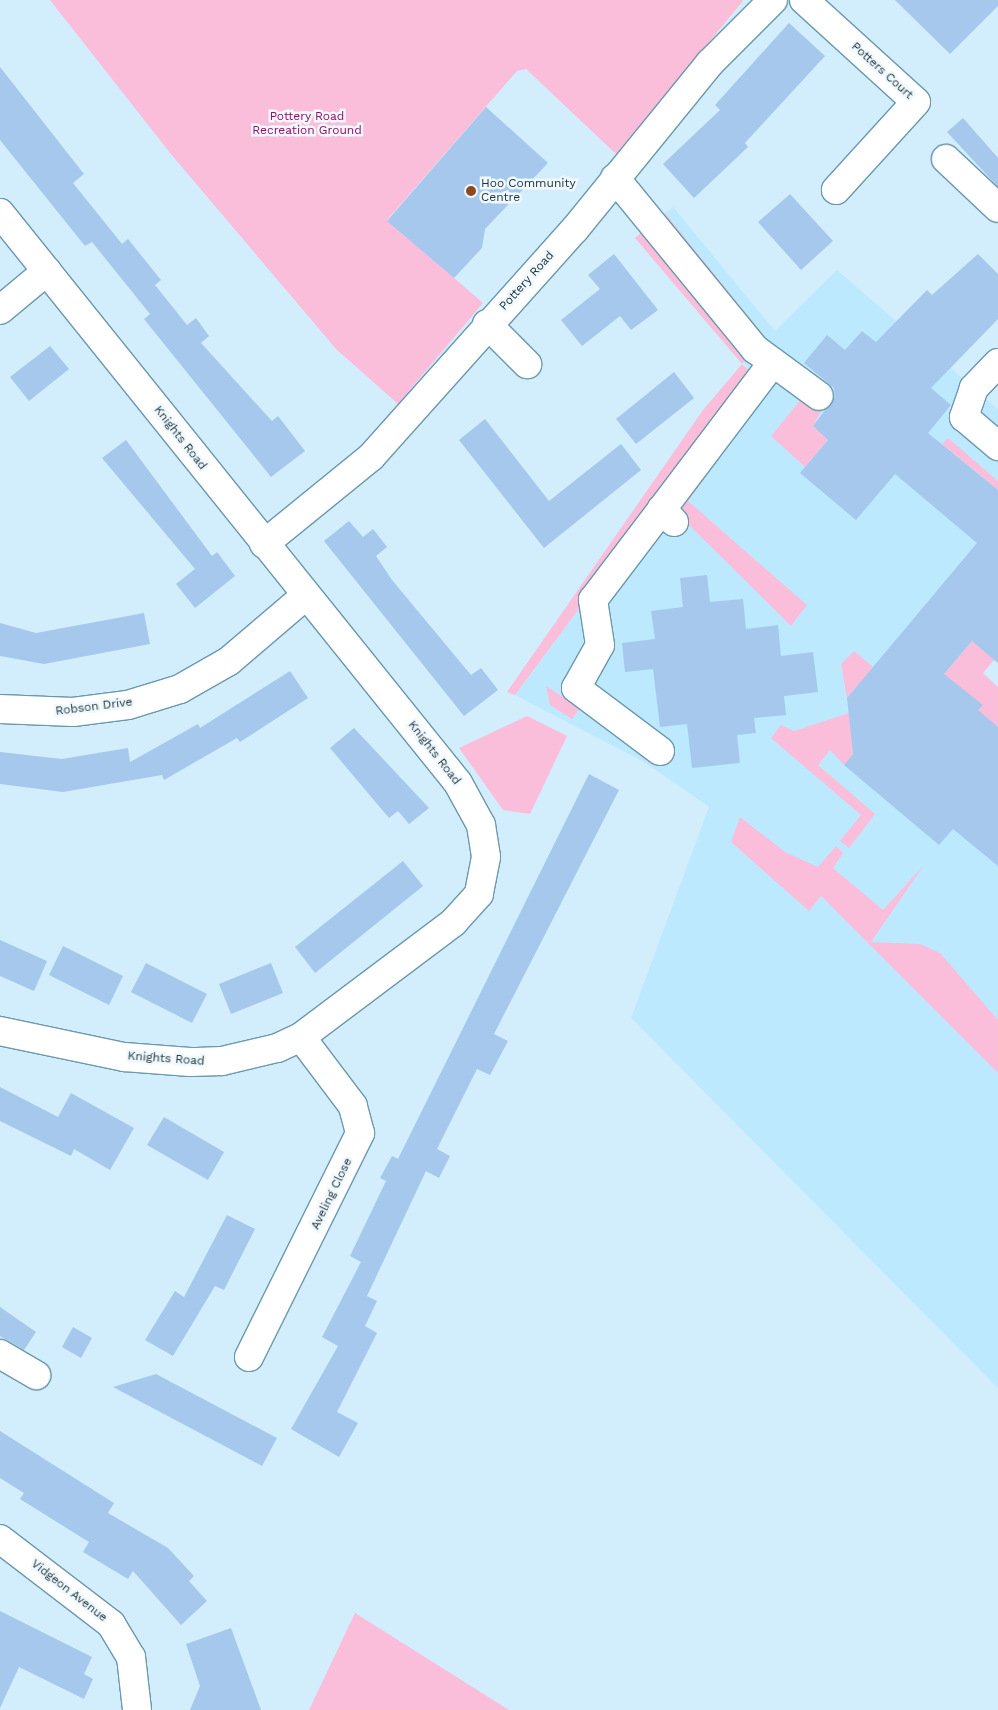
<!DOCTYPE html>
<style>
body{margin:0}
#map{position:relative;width:998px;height:1710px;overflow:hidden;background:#d2eefc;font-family:"Work Sans",sans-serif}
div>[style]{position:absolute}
.built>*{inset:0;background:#bde9ff}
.green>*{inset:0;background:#fbbeda}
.building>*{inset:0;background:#a5c8ec}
.roads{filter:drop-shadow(1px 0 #6b98ae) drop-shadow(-1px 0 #6b98ae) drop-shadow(0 1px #6b98ae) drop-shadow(0 -1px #6b98ae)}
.minor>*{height:28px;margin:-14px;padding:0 14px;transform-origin:14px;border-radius:14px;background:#fff}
.dots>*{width:14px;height:14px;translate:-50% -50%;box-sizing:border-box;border:2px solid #eff8fd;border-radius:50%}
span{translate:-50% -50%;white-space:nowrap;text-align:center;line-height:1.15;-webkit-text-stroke:5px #eff8fd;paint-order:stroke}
.street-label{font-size:12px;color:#20333c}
.park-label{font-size:12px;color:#9c0667}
.poi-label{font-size:12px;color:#20333c}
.left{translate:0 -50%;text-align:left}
</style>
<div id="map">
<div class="built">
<div style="clip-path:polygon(673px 207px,775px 331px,837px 270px,998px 409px,998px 655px,975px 683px,998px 718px,998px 1388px,631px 1018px,709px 807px,646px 763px,515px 695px,753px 374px,635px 238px)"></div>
</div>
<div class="green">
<div style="clip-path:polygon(50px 0,742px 0,743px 1px,616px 154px,526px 69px,517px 71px,387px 220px,483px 303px,398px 404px,336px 349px,170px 153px)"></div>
<div style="clip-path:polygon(665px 213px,765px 337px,762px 341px,662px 215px)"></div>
<div style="clip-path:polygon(650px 225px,750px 354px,742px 364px,753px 374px,515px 695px,507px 692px,703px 410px,742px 364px,635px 238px)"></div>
<div style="clip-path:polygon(806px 393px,827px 400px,813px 426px,828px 440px,805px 467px,771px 436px)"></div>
<div style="clip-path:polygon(948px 438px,998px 481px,998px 490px,942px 444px)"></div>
<div style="clip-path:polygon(696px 471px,705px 478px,688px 501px,807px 605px,791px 626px,672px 508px)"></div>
<div style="clip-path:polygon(998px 610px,998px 655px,983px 673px,998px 687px,998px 727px,935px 685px)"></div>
<div style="clip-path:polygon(854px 651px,873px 667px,847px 698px,841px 664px)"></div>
<div style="clip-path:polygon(546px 686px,580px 708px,572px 719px,550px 705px)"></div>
<div style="clip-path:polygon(849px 713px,853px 754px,844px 765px,830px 750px,818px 765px,875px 814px,849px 848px,840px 841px,861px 815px,771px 738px,781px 725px,794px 731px)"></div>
<div style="clip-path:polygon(527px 716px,567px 736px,530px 814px,503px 810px,459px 748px)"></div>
<div style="clip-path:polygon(740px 817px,785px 852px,818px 867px,836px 846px,843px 853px,833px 868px,883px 910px,924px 865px,871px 942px,920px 944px,940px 953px,998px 1020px,998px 1073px,821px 896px,809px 911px,731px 842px)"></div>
<div style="clip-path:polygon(355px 1613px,509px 1710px,309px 1710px)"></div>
</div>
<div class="building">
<div style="clip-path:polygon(895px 0,998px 0,998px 6px,950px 54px)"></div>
<div style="clip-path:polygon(789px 23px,825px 56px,745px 143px,748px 147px,694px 198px,663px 164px,720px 110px,715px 105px)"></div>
<div style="clip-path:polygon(0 67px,84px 174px,73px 183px,122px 244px,128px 239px,161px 280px,155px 285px,187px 325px,196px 318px,209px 336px,201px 343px,272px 421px,278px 416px,305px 451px,271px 477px,144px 319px,150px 314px,92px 242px,85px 246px,0 140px)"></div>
<div style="clip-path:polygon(486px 107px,548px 163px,485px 229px,482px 248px,454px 278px,387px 221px)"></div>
<div style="clip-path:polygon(963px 118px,998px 158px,998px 187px,947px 132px)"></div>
<div style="clip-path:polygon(790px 194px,833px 241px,801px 270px,758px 222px)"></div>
<div style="clip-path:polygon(614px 254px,658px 310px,631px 330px,620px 316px,582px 346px,561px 320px,600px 289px,588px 275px)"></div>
<div style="clip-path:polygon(978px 254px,998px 274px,998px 319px,931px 388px,951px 405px,928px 433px,998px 490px,998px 663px,972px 641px,944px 674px,983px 705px,978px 710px,998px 727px,998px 866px,953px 829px,939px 845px,844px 765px,853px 754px,847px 698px,977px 543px,895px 474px,856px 520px,800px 473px,828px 440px,813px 426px,835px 397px,834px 388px,804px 363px,827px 335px,845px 350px,862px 331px,876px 342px,927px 290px,932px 295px)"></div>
<div style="clip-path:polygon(50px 346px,69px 369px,29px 401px,10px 377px)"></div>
<div style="clip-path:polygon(674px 372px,694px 398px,636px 444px,616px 419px)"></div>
<div style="clip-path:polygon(485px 419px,549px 501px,621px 444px,641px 470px,544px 548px,459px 440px)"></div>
<div style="clip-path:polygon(126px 440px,212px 556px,217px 552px,235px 576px,195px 608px,176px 584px,195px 569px,102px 458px)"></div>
<div style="clip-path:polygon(349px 521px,363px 537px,373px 529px,387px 547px,376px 556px,392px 580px,471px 675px,481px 668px,498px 690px,464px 716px,324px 541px)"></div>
<div style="clip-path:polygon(707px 575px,710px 602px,743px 599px,746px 629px,778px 625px,781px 656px,813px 652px,818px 692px,784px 696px,786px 715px,754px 718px,756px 733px,737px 735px,740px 763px,692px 768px,687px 724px,660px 727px,653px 669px,625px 672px,622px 643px,655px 639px,651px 611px,683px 607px,680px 578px)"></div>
<div style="clip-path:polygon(144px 613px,150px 644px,44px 664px,0 656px,0 623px,36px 633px)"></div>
<div style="clip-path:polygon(290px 671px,308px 698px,240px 742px,237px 738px,164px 780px,162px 775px,63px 792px,0 784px,0 752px,62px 759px,128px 748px,130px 762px,198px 724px,200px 728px)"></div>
<div style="clip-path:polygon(354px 728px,429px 808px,409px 824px,398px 811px,389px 818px,330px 748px)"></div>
<div style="clip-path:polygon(589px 774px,619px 790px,494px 1034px,508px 1041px,490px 1075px,477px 1069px,437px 1149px,450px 1156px,439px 1178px,426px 1171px,367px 1296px,377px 1301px,365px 1326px,377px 1333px,337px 1412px,358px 1423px,339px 1457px,291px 1429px,338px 1346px,322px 1337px,361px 1262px,350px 1256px,386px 1181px,380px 1178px,392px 1156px,398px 1159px)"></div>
<div style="clip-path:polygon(403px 861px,423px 886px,315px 973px,295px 947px)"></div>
<div style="clip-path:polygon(0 940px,47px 961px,34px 991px,0 976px)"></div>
<div style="clip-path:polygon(63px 946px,123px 976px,109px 1005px,49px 975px)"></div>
<div style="clip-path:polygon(146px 963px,207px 994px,192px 1023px,131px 992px)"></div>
<div style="clip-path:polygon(271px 963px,283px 993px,231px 1014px,219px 984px)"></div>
<div style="clip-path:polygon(0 1087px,58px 1117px,71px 1093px,134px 1128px,110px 1170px,74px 1149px,71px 1156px,0 1121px)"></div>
<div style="clip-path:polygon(164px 1117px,224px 1152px,208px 1180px,147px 1145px)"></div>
<div style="clip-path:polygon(227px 1215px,255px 1229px,224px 1290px,215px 1286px,173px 1356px,145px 1340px,175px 1291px,184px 1297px)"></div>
<div style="clip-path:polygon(0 1307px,36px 1332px,24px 1350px,0 1336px)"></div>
<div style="clip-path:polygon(73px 1327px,92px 1338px,81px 1358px,62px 1347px)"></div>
<div style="clip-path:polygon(156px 1374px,277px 1438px,262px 1466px,113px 1387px)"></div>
<div style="clip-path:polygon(0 1431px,114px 1503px,108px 1513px,168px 1548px,194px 1576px,189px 1581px,207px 1601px,181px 1625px,133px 1571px,128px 1579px,83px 1552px,89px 1542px,20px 1499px,24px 1493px,0 1478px)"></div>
<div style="clip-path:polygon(0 1611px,92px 1657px,84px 1674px,93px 1679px,84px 1699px,19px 1667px,0 1708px)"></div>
<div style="clip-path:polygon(231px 1628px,261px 1710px,190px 1710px,200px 1686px,186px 1644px)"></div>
</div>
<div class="roads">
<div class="minor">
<div style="left:804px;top:0;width:151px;rotate:42.3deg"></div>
<div style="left:916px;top:102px;width:119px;rotate:132.3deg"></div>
<div style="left:946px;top:159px;width:71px;rotate:43.3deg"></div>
<div style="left:615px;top:178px;width:221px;rotate:50.7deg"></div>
<div style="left:755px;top:349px;width:79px;rotate:36.3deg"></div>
<div style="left:0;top:213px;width:731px;rotate:51.22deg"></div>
<div style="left:458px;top:783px;width:48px;rotate:61.3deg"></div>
<div style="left:481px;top:825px;width:32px;rotate:81deg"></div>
<div style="left:486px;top:857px;width:38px;rotate:101deg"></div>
<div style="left:479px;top:894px;width:38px;rotate:132deg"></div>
<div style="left:454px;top:922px;width:191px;rotate:143.1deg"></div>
<div style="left:301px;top:1037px;width:26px;rotate:155deg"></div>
<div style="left:277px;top:1048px;width:57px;rotate:166.7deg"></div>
<div style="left:222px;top:1061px;width:32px;rotate:178deg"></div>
<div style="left:190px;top:1062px;width:66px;rotate:-175.7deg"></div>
<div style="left:124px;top:1057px;width:127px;rotate:-168.2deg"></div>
<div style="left:0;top:310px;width:61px;rotate:-39.7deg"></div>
<div style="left:487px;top:324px;width:57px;rotate:45deg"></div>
<div style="left:998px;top:363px;width:35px;rotate:134deg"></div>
<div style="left:974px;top:388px;width:31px;rotate:109deg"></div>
<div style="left:964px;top:417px;width:45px;rotate:40.5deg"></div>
<div style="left:674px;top:522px;width:18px;rotate:-133deg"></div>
<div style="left:662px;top:509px;width:184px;rotate:-52.9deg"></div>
<div style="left:264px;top:544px;width:138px;rotate:-39.1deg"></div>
<div style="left:371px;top:457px;width:306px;rotate:-48.2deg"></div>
<div style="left:575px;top:229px;width:214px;rotate:-50.9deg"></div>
<div style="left:710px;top:63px;width:89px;rotate:-45deg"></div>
<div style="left:0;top:709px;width:73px;rotate:2.4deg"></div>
<div style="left:73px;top:712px;width:55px;rotate:-7.3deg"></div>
<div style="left:128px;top:705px;width:54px;rotate:-17.1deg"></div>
<div style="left:180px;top:689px;width:56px;rotate:-29.7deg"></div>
<div style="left:229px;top:661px;width:100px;rotate:-40.5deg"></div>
<div style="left:660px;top:751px;width:105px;rotate:-143.1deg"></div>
<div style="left:576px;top:688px;width:49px;rotate:-60.8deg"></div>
<div style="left:600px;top:645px;width:46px;rotate:-98.8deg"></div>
<div style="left:593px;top:600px;width:114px;rotate:-52.8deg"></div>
<div style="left:0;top:1354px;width:42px;rotate:30.3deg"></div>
<div style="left:249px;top:1357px;width:250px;rotate:-63.6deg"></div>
<div style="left:360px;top:1133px;width:28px;rotate:-105deg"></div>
<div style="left:353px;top:1106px;width:86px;rotate:-127deg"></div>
<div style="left:0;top:1539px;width:140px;rotate:37.4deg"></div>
<div style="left:111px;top:1624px;width:39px;rotate:59deg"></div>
<div style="left:131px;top:1657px;width:53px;rotate:83.5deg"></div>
</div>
</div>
<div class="dots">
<div style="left:471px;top:191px;background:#8d481d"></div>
</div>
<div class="street-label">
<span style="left:882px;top:71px;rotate:42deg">Potters Court</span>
<span style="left:527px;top:281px;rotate:-48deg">Pottery Road</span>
<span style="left:180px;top:438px;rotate:52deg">Knights Road</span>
<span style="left:94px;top:707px;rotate:-7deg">Robson Drive</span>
<span style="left:434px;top:753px;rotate:52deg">Knights Road</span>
<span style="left:166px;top:1059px;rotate:4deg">Knights Road</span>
<span style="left:332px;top:1194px;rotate:-64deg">Aveling Close</span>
<span style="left:69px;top:1591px;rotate:38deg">Vidgeon Avenue</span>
</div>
<div class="park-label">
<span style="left:307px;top:124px">Pottery Road<br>Recreation Ground</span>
</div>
<div class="poi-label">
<span class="left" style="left:481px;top:191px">Hoo Community<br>Centre</span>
</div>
</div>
